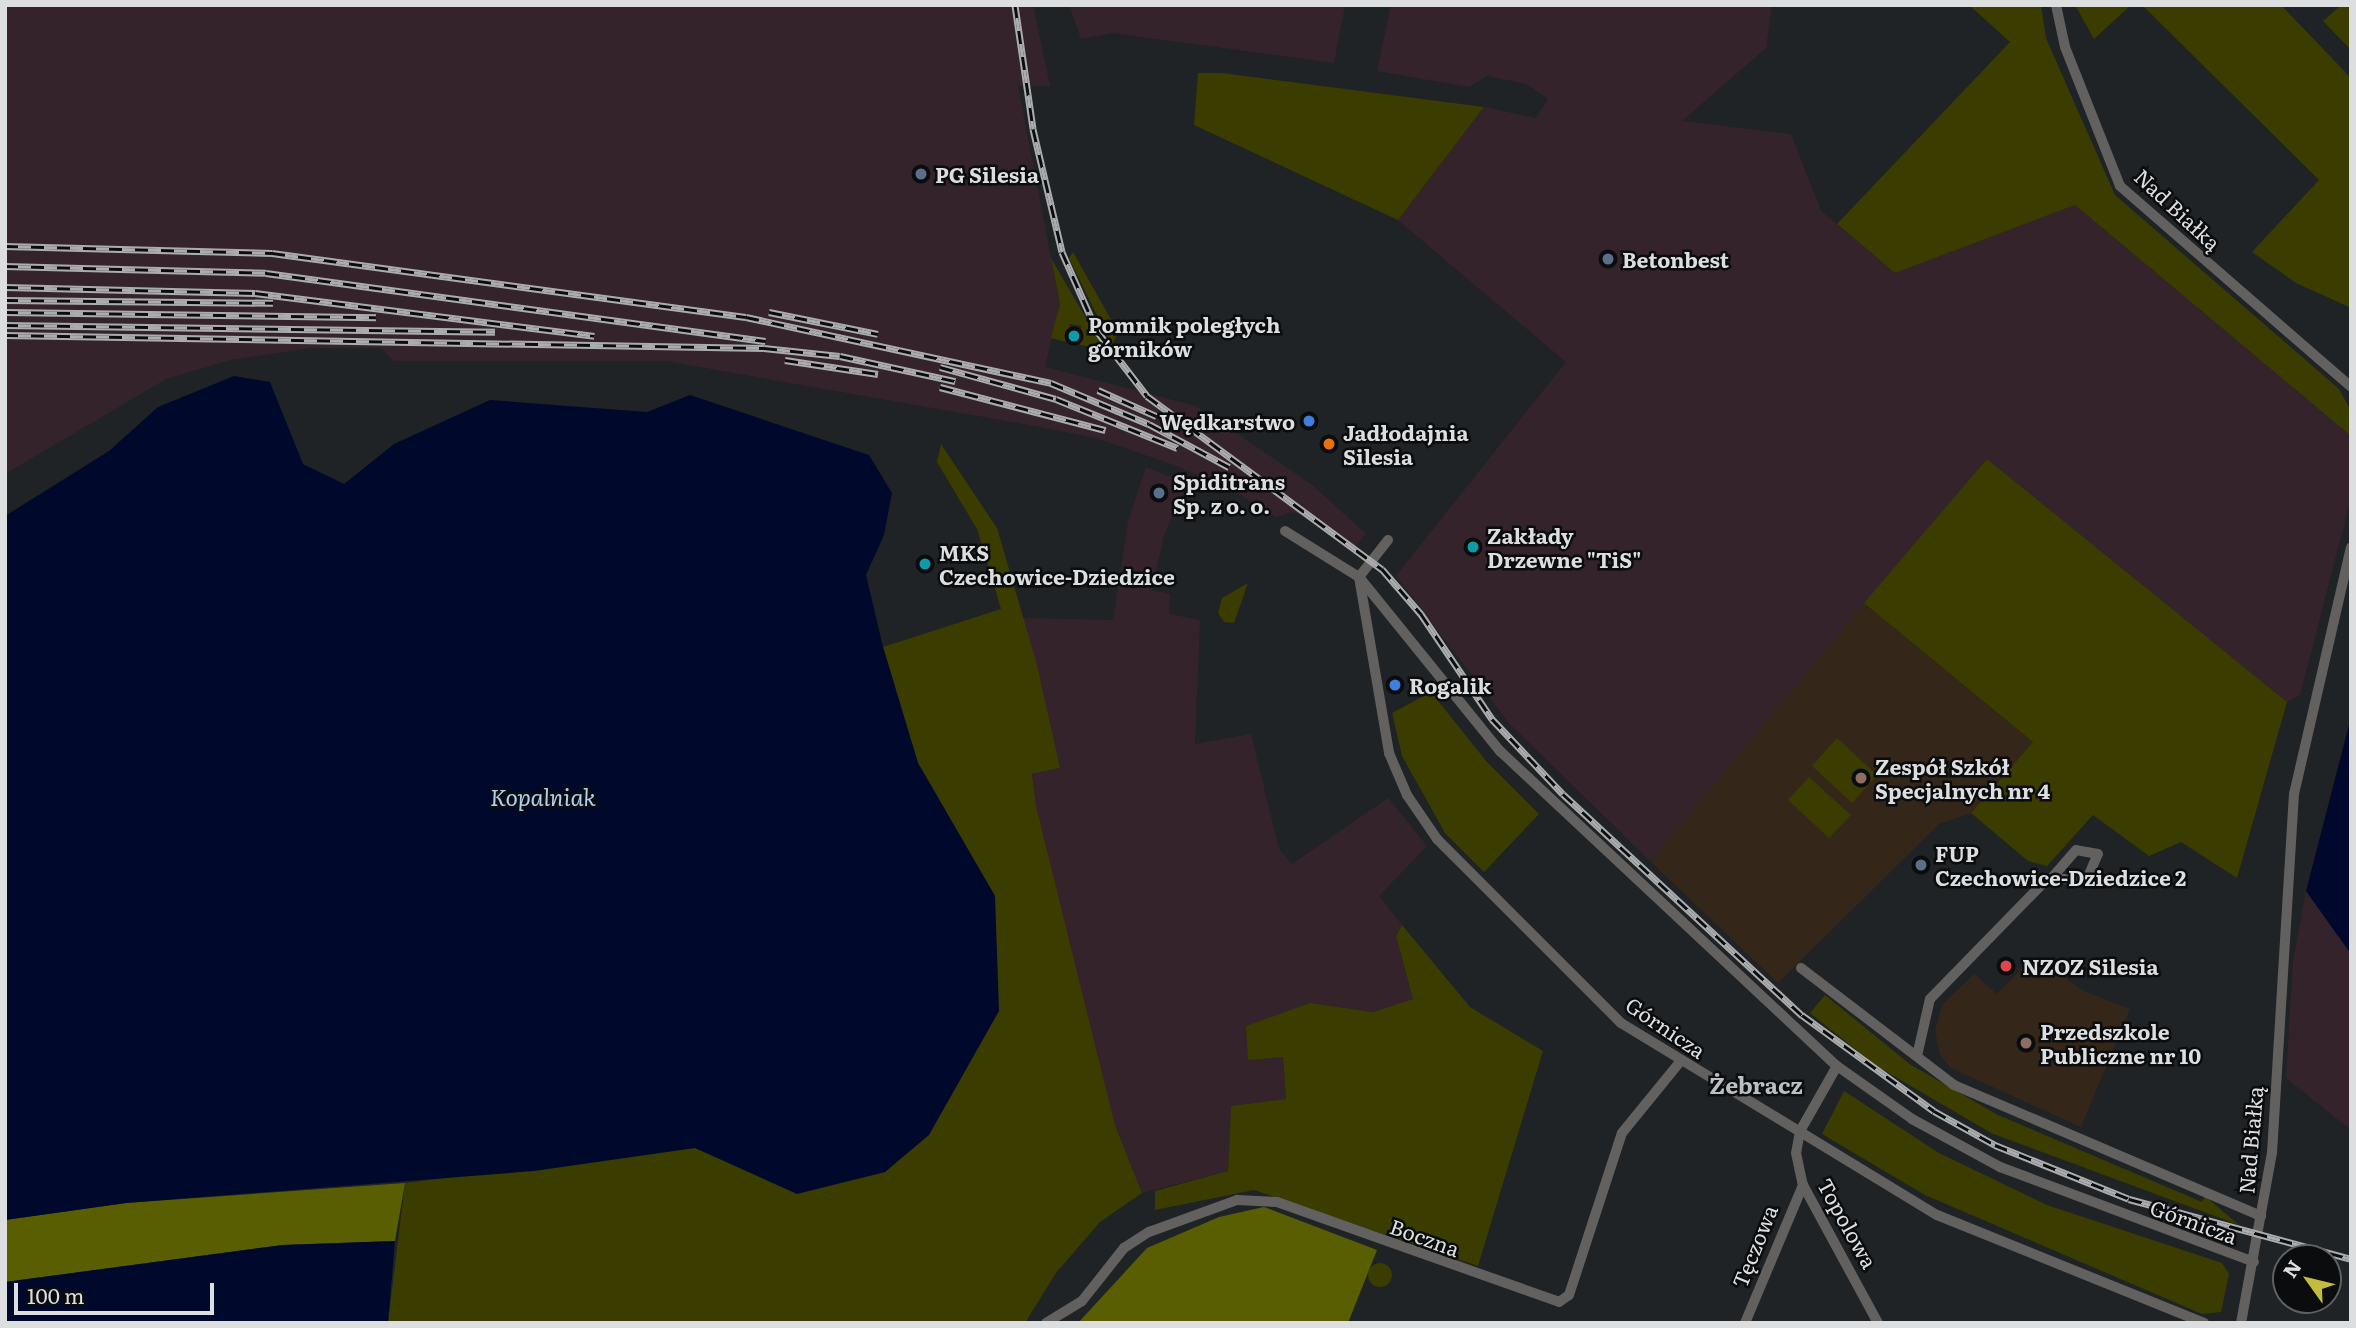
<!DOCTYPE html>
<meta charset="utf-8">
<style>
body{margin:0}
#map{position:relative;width:2356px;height:1328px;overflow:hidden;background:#1f2325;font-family:Literata,serif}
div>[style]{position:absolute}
.industrial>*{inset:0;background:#35232c}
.education>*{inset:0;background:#35261a}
.green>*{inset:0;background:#3a3c00}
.round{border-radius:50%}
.forest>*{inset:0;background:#5a5e02}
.water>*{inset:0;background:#00092c}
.minor>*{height:10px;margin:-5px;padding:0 5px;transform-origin:5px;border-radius:5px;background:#63615f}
.rail>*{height:7px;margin-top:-3.5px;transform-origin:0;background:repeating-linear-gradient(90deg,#0a0c0d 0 13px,#aaacae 0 26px);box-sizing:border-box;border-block:2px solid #aaacae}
.dots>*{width:19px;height:19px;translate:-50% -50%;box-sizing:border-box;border:4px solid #0a0c0d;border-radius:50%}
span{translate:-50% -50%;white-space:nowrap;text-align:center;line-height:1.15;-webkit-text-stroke:5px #0a0c0d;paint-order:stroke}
.poi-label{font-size:21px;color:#dcdee0;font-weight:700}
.left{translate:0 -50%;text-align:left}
.right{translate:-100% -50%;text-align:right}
.street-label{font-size:21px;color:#dcdee0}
.water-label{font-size:23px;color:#b0cdf3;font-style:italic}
.neighbourhood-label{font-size:23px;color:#bbbfc3;font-weight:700}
.frame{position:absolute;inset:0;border:7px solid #dcdee0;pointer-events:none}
.north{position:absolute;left:2272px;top:1244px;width:70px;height:70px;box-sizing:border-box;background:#0a0c0d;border:2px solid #5e6061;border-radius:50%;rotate:304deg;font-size:19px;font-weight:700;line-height:28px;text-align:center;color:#dcdee0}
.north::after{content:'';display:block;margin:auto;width:24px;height:32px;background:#c2bd3f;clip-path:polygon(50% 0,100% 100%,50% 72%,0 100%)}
.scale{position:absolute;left:14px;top:1283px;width:200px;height:32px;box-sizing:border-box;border:4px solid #dcdee0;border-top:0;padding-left:9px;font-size:21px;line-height:24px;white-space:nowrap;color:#dcdee0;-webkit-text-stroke:5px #0a0c0d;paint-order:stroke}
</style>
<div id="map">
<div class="industrial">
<div style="clip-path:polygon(5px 5px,1033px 5px,1050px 86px,1018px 86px,1060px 304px,1045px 367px,1196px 406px,1311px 484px,1366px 534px,1352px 550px,1309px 517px,1292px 512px,1276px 517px,1231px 489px,1174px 465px,1096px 438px,1029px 425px,666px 361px,394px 361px,381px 348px,310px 348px,230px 360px,166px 379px,5px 474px)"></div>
<div style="clip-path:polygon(1069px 5px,1345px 5px,1334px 63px,1112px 33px,1081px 39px)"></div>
<div style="clip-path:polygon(1391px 5px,1772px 5px,1766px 48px,1682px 121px,1791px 134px,1821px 211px,1895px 273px,2075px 205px,2351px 436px,2351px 498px,2300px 695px,2287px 702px,1987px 459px,1650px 861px,1509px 723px,1396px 576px,1566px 362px,1398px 220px,1484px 107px,1536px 118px,1548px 99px,1527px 84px,1487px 76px,1469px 87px,1377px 71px)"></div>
<div style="clip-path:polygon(1146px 467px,1187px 484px,1164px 535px,1152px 590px,1170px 594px,1169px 614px,1200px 620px,1195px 744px,1251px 734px,1279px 849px,1292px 864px,1388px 798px,1427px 846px,1379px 896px,1402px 925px,1396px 936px,1413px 999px,1373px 1012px,1310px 1003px,1283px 1057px,1286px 1099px,1231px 1106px,1228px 1171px,1142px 1193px,1115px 1125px,1036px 806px,1032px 774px,1060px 768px,1019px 618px,1113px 620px,1128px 522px)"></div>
<div style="clip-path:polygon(2306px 891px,2351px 954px,2351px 1130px,2286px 1078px,2293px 962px)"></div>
</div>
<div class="education">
<div style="clip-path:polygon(1864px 603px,2033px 742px,1971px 813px,1939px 824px,1778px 983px,1650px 861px)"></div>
<div style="clip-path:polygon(2033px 957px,2084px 991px,2130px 1009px,2081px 1127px,1951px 1068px,1940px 1055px,1935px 1031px,1942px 1005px,1974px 974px,1997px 994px)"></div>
</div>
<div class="green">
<div style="clip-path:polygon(1969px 5px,2041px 5px,2046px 38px,2115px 195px,2339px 389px,2351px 411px,2351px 436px,2075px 205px,1895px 273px,1837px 224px,2010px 42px)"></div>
<div style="clip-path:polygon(2075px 5px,2131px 5px,2094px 39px)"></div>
<div style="clip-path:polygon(2142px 5px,2281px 5px,2351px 78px,2351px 308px,2296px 283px,2252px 252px,2319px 180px)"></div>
<div style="clip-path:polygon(2341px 5px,2351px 5px,2351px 50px,2323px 21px)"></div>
<div style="clip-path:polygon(1198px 73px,1222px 73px,1484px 107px,1398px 220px,1194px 125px)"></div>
<div style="clip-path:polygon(1073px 252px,1118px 332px,1112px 346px,1069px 258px)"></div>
<div style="clip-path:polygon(1051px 258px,1094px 332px,1107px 349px,1080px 345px,1081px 326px,1070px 324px,1066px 342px,1051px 338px,1060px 304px)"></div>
<div style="clip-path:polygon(941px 444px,997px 528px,1036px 661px,1060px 768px,1032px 774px,1036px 806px,1115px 1125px,1142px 1193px,1100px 1222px,1056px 1273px,1025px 1323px,388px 1323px,405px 1183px,695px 1148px,797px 1193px,886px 1172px,995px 896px,918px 763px,883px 647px,1001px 609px,977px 529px,937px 462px)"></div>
<div style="clip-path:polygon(1987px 459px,2287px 702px,2237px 878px,2181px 842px,2149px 856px,2093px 815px,2047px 866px,2028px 861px,1971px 813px,2033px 742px,1864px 603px)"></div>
<div style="clip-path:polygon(1248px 583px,1234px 623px,1224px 622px,1218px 613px,1222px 598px)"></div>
<div style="clip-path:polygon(1431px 692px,1487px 762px,1539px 814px,1484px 872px,1445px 833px,1402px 756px,1392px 713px)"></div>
<div style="clip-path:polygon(1837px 738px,1877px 775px,1852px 803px,1812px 766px)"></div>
<div style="clip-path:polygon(1809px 777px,1851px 815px,1829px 838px,1788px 800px)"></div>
<div style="clip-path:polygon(1402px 925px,1470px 1007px,1543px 1051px,1478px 1266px,1254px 1190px,1155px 1210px,1155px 1191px,1228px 1171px,1231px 1106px,1286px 1099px,1283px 1057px,1248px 1060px,1246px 1026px,1310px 1003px,1373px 1012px,1413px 999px,1396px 936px)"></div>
<div style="clip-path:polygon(1825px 995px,1911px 1065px,1998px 1115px,2202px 1202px,2205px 1196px,2239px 1225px,1991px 1133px,1875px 1065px,1810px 1013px)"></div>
<div style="clip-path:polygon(1844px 1091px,1939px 1153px,2047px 1205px,2222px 1263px,2229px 1274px,2221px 1312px,2202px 1314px,1925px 1195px,1822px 1134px)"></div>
<div class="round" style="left:1368px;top:1263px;width:24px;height:24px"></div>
</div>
<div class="forest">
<div style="clip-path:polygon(405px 1183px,395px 1241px,283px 1245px,5px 1282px,5px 1220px,126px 1203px)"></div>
<div style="clip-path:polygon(1264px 1207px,1377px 1250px,1348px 1323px,1078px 1323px,1147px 1248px,1219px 1217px)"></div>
</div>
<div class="water">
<div style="clip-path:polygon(234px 376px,270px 382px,303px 464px,344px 484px,394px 444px,490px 400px,647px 412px,690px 395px,869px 455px,892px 493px,884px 535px,866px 575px,883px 647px,918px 763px,995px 896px,999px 1011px,929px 1135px,885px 1172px,797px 1194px,695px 1148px,534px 1171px,126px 1203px,5px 1220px,5px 516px,109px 451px,158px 407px)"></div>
<div style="clip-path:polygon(2351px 717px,2351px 954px,2306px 891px)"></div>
<div style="clip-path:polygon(395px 1241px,388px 1323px,5px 1323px,5px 1282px,283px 1245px)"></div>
</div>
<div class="minor">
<div style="left:2056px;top:5px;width:43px;rotate:77.9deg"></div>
<div style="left:2065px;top:47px;width:149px;rotate:68.4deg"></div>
<div style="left:2120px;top:186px;width:306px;rotate:41deg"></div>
<div style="left:1285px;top:531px;width:87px;rotate:31.9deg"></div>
<div style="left:1359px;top:577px;width:224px;rotate:51deg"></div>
<div style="left:1500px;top:751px;width:461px;rotate:43.1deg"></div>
<div style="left:1837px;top:1066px;width:92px;rotate:35.2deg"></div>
<div style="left:1912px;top:1119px;width:100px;rotate:28.6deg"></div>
<div style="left:2000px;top:1167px;width:271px;rotate:20.5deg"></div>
<div style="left:1359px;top:577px;width:179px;rotate:80.3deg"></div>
<div style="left:1389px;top:753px;width:46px;rotate:66.8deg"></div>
<div style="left:1407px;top:795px;width:53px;rotate:55.7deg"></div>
<div style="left:1437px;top:839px;width:260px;rotate:45deg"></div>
<div style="left:1621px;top:1023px;width:370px;rotate:31.3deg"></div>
<div style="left:1937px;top:1215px;width:288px;rotate:22deg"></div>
<div style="left:1359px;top:577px;width:47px;rotate:-51.9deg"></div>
<div style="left:1801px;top:968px;width:193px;rotate:37.4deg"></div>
<div style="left:1954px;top:1085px;width:334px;rotate:23.1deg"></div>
<div style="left:1917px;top:1056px;width:58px;rotate:-77.2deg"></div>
<div style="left:1930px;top:999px;width:166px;rotate:-45.7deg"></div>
<div style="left:2046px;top:880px;width:4px"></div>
<div style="left:2050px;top:880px;width:15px;rotate:-4deg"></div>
<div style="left:2065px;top:879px;width:11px;rotate:5deg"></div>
<div style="left:2076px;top:880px;width:12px;rotate:-14deg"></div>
<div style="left:2088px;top:877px;width:25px;rotate:-67deg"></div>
<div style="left:2098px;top:854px;width:22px;rotate:-170deg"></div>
<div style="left:2076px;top:850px;width:40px;rotate:131deg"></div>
<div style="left:1837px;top:1066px;width:75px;rotate:119.6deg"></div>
<div style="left:1800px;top:1131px;width:22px;rotate:100deg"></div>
<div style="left:1796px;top:1153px;width:33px;rotate:78deg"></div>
<div style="left:1803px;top:1185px;width:157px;rotate:61.5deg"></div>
<div style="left:1046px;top:1323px;width:42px;rotate:-31.4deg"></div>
<div style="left:1082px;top:1301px;width:68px;rotate:-51.6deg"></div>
<div style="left:1124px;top:1248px;width:30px;rotate:-33deg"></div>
<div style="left:1149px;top:1232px;width:94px;rotate:-20deg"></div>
<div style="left:1237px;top:1200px;width:40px;rotate:2.9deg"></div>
<div style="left:1277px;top:1202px;width:299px;rotate:19.5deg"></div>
<div style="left:1559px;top:1302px;width:12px;rotate:-35deg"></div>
<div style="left:1569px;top:1295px;width:170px;rotate:-71.9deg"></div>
<div style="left:1622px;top:1133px;width:92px;rotate:-50.8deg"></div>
<div style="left:1745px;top:1323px;width:150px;rotate:-67.2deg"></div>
<div style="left:2241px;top:1323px;width:173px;rotate:-79.7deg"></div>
<div style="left:2272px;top:1153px;width:360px;rotate:-86.5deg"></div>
<div style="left:2294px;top:794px;width:253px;rotate:-77deg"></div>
</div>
<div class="rail">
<div style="left:1015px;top:5px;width:125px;rotate:81.7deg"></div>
<div style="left:1033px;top:129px;width:126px;rotate:76.7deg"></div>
<div style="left:1062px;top:252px;width:86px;rotate:66.1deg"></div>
<div style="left:1097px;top:331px;width:82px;rotate:52.4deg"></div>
<div style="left:1147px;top:396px;width:292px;rotate:36.4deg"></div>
<div style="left:1382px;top:569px;width:60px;rotate:49.1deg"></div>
<div style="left:1421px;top:614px;width:127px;rotate:55.9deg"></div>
<div style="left:1492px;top:719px;width:103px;rotate:46.6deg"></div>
<div style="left:1563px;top:794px;width:326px;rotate:42.8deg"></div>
<div style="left:1802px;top:1015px;width:163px;rotate:36deg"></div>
<div style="left:1934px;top:1111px;width:70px;rotate:29.1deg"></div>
<div style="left:1995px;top:1145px;width:144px;rotate:21.9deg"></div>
<div style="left:2129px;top:1199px;width:230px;rotate:15.1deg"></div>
<div style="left:5px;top:246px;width:267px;rotate:1.5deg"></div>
<div style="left:272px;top:253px;width:478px;rotate:7.7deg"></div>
<div style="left:746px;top:317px;width:312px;rotate:12.2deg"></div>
<div style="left:1051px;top:383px;width:106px;rotate:22.7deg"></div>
<div style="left:1149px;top:424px;width:91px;rotate:28.3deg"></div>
<div style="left:5px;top:266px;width:261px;rotate:1.5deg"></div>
<div style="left:266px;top:273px;width:504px;rotate:7.76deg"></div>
<div style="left:5px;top:287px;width:250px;rotate:1.4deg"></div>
<div style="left:255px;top:293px;width:342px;rotate:7.2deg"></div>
<div style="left:5px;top:300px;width:268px;rotate:0.6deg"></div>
<div style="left:5px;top:312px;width:371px;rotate:0.8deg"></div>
<div style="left:769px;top:312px;width:111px;rotate:11.4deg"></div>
<div style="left:5px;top:325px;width:490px;rotate:0.8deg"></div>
<div style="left:5px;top:335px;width:759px;rotate:0.98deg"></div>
<div style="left:764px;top:348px;width:76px;rotate:6deg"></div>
<div style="left:840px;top:356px;width:118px;rotate:12.3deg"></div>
<div style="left:785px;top:360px;width:94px;rotate:8.6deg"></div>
<div style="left:940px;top:367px;width:120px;rotate:15.4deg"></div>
<div style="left:1056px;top:399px;width:131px;rotate:22deg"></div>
<div style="left:940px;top:387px;width:171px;rotate:14.6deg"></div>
<div style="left:1098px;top:390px;width:64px;rotate:24.1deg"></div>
</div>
<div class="dots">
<div style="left:921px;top:174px;background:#5c6f8a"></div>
<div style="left:1608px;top:259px;background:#5c6f8a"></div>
<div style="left:1074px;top:336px;background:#0f9aa8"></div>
<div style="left:1309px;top:421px;background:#3f7fe0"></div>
<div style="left:1329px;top:444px;background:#e8710a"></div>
<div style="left:1159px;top:493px;background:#5c6f8a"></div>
<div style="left:1473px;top:547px;background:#0f9aa8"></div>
<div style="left:925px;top:564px;background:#0f9aa8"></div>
<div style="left:1395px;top:685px;background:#3f7fe0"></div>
<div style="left:1861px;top:778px;background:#8d6e63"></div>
<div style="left:1921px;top:865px;background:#5c6f8a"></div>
<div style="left:2006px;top:966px;background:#e0444e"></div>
<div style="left:2026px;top:1043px;background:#8d6e63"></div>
</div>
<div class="poi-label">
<span class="left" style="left:935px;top:174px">PG Silesia</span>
<span class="left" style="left:1622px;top:259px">Betonbest</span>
<span class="left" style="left:1088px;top:336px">Pomnik poległych<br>górników</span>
<span class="right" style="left:1295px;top:421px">Wędkarstwo</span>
<span class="left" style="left:1343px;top:444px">Jadłodajnia<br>Silesia</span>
<span class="left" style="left:1173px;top:493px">Spiditrans<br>Sp. z o. o.</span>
<span class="left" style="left:1487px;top:547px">Zakłady<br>Drzewne "TiS"</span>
<span class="left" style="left:939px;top:564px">MKS<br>Czechowice-Dziedzice</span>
<span class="left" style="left:1409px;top:685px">Rogalik</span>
<span class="left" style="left:1875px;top:778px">Zespół Szkół<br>Specjalnych nr 4</span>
<span class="left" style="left:1935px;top:865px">FUP<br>Czechowice-Dziedzice 2</span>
<span class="left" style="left:2022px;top:966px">NZOZ Silesia</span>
<span class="left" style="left:2040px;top:1043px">Przedszkole<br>Publiczne nr 10</span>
</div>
<div class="street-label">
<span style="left:2178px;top:209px;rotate:43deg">Nad Białką</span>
<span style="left:1666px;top:1027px;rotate:34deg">Górnicza</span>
<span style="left:2250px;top:1140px;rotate:-85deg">Nad Białką</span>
<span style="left:2194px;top:1221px;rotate:20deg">Górnicza</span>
<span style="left:1848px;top:1223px;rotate:61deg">Topolowa</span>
<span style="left:1425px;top:1237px;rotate:20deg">Boczna</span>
<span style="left:1754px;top:1246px;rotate:-68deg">Tęczowa</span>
</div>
<div class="water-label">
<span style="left:543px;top:796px">Kopalniak</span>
</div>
<div class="neighbourhood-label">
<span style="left:1756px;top:1084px">Żebracz</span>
</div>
<div class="frame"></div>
<div class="north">N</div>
<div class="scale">100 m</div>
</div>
